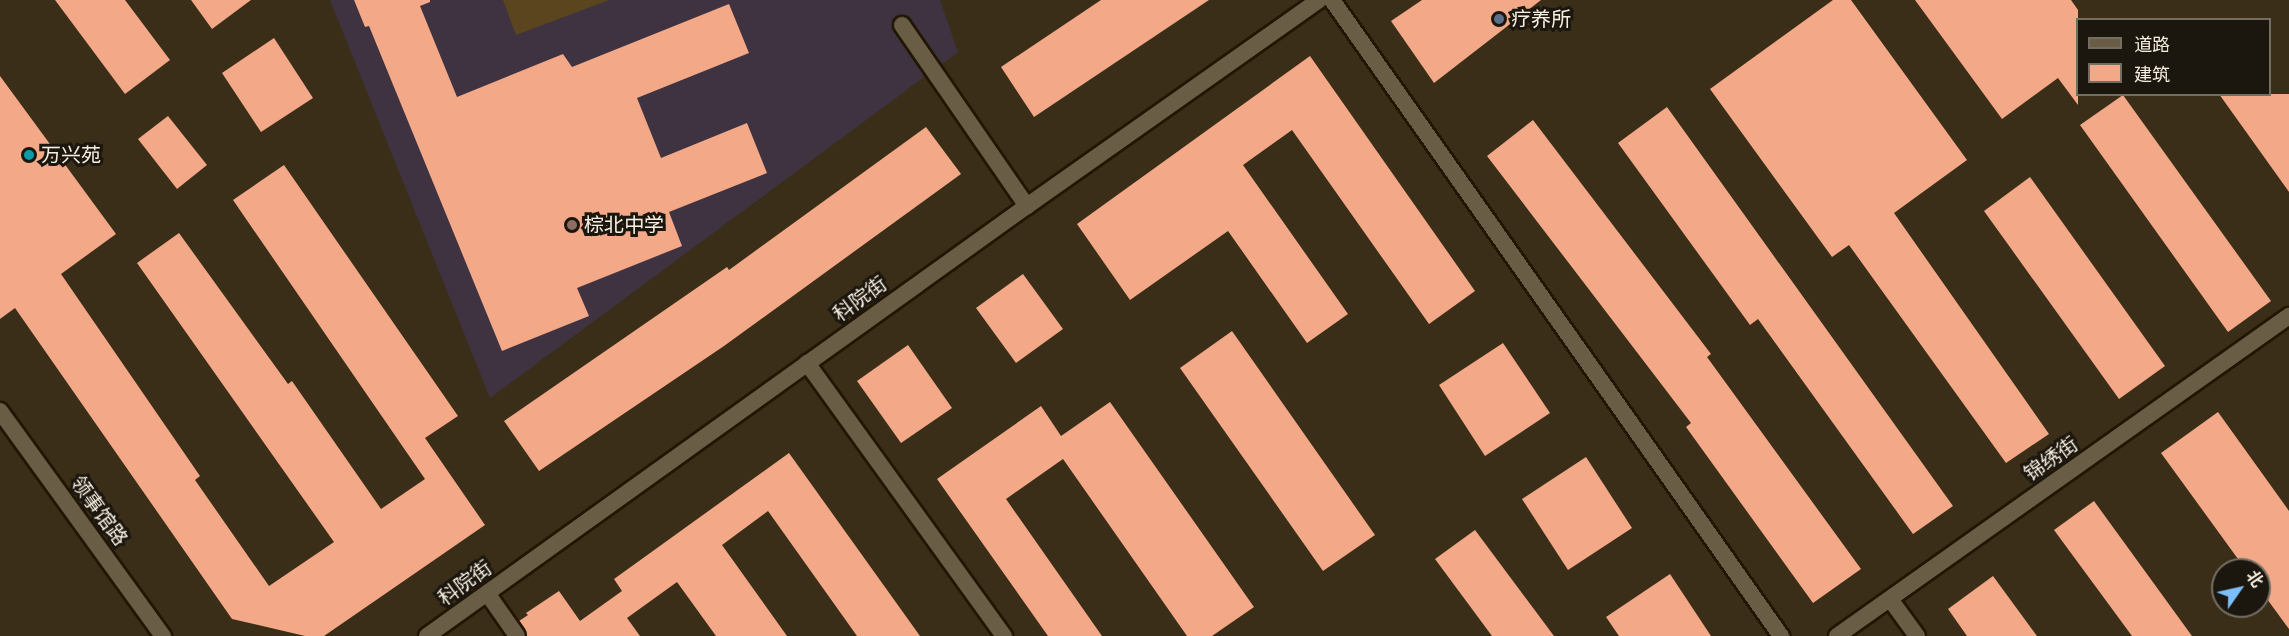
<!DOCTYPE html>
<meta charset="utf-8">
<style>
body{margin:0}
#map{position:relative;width:2289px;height:636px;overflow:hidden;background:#3a2e18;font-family:Roboto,"Noto Sans SC",sans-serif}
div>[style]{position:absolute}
.education>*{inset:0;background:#3f3341}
.green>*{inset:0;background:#5a451e}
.building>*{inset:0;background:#f3a888}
.roads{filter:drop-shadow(2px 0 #211602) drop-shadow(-2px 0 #211602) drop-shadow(0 2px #211602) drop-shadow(0 -2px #211602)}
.minor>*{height:16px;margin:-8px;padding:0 8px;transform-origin:8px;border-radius:8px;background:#6a5d46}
.tertiary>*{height:16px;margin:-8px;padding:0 8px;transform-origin:8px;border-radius:8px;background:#6a5d46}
.secondary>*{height:16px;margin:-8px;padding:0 8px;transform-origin:8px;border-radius:8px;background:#6a5d46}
.dots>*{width:16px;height:16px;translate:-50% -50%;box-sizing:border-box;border:3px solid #1c170e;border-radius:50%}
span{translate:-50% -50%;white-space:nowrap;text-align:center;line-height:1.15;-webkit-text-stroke:6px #1c170e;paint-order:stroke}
.poi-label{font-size:20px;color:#f6eee1}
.left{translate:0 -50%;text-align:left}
.street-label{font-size:20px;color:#f6eee1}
.legend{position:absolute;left:2076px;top:18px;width:195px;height:78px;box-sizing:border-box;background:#1c170e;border:2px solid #736d62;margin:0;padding:8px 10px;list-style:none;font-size:18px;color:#f6eee1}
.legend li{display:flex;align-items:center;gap:12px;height:30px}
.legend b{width:30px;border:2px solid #736d62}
.north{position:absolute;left:2211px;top:558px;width:60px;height:60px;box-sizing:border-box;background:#1c170e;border:2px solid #736d62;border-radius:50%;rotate:56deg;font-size:16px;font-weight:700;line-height:24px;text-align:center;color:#f6eee1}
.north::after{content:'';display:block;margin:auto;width:21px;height:27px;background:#7cbef9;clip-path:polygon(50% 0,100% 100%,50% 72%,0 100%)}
</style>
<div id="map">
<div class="education">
<div style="clip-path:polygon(330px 0,940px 0,958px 52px,490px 398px)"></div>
</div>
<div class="green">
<div style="clip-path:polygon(503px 0,609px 0,516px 35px)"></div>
</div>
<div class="building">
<div style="clip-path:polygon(55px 0,125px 0,170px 60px,125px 94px)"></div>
<div style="clip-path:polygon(191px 0,251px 0,212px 29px)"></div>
<div style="clip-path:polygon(354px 0,430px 0,430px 2px,420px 6px,457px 97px,563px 54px,572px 67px,729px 4px,749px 53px,637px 98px,661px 158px,747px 123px,767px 173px,669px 212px,682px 246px,577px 288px,589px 316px,502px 351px,369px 26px,365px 27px)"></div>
<div style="clip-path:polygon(1101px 0,1209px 0,1034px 117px,1001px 67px)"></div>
<div style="clip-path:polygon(1422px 0,1541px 0,1434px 83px,1391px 21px)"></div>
<div style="clip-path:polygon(1833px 0,1851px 0,1967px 160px,1894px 213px,2049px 434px,2006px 463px,1849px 245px,1832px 257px,1710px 89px)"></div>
<div style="clip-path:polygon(1915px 0,2071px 0,2078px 10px,2078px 105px,2058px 78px,2002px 119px)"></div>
<div style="clip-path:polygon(274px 38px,313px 98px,261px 132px,222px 73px)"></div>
<div style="clip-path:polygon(1310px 56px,1475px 291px,1429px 324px,1292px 130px,1243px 165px,1348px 314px,1307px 343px,1228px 231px,1130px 300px,1077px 224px)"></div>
<div style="clip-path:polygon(0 76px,116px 234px,61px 274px,200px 476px,195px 480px,269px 586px,334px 542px,137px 263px,179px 233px,288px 384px,292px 381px,381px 509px,425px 479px,233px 200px,284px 165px,458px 416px,425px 438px,485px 525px,324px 636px,305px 636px,232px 619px,15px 308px,0 319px)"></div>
<div style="clip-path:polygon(2219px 94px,2289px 94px,2289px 192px)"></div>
<div style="clip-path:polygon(2123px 95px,2271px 301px,2228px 332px,2080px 125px)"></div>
<div style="clip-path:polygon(1667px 107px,1953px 506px,1913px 534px,1758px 319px,1750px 325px,1618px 143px)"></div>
<div style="clip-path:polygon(168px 116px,207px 165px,177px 189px,138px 139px)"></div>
<div style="clip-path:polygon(1533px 120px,1711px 354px,1707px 357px,1861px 569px,1813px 603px,1686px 427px,1691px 423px,1487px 156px)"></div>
<div style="clip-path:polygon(926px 127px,961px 174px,724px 346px,539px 471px,504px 421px,727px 267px,729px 270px)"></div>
<div style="clip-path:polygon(2030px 177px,2165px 366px,2119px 399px,1984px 211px)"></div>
<div style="clip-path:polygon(1023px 274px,1063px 329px,1016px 363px,976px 308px)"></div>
<div style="clip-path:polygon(1232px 331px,1375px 535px,1323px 571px,1180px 368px)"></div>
<div style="clip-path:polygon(1503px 343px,1550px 413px,1485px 456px,1439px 385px)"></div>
<div style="clip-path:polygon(908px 345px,952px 408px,901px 443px,857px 381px)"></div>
<div style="clip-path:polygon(1110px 402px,1254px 607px,1212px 636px,1187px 636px,1063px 459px,1006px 499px,1102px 636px,1048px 636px,937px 479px,1041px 406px,1061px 436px)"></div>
<div style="clip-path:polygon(2218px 412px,2289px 511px,2289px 629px,2259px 588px,2259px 570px,2246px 570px,2161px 453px)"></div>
<div style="clip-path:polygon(789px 453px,920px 636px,857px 636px,768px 511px,722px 545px,787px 636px,716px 636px,677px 582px,627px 618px,640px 636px,527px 636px,519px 621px,528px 615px,526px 613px,559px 591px,580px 621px,622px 591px,614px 579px)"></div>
<div style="clip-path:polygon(1586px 457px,1632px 528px,1568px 570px,1522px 499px)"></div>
<div style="clip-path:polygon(2094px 501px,2192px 636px,2132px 636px,2054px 530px)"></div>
<div style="clip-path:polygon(1475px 530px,1554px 636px,1492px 636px,1435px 559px)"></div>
<div style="clip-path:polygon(1670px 574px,1711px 636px,1619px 636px,1606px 617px)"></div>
<div style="clip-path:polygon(1993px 576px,2037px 636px,1967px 636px,1948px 609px)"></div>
</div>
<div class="roads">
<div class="minor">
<div style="left:1332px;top:0;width:779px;rotate:54.78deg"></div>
<div style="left:902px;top:25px;width:220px;rotate:55.4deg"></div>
<div style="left:807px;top:363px;width:337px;rotate:54.2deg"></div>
<div style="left:487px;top:593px;width:52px;rotate:55.1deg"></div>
<div style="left:427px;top:636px;width:738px;rotate:-35.63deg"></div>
<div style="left:1027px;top:206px;width:357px;rotate:-35.2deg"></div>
<div style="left:1837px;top:636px;width:554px;rotate:-35.3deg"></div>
</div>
<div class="tertiary">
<div style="left:1890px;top:599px;width:46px;rotate:53.9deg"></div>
</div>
<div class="secondary">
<div style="left:0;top:411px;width:278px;rotate:54.1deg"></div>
</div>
</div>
<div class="dots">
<div style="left:1499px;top:19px;background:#5c6f8a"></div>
<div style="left:29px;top:155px;background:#0f9aa8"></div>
<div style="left:572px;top:225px;background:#8d6e63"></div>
</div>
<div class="poi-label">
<span class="left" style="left:1511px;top:19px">疗养所</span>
<span class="left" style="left:41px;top:155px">万兴苑</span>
<span class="left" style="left:584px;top:225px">棕北中学</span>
</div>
<div class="street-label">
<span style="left:860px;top:299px;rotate:-36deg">科院街</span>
<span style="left:2051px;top:459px;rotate:-35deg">锦绣街</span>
<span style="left:99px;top:511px;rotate:54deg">领事馆路</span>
<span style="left:465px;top:583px;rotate:-36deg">科院街</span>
</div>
<ul class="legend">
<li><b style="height:8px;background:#6a5d46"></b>道路</li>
<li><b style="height:16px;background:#f3a888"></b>建筑</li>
</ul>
<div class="north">北</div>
</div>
